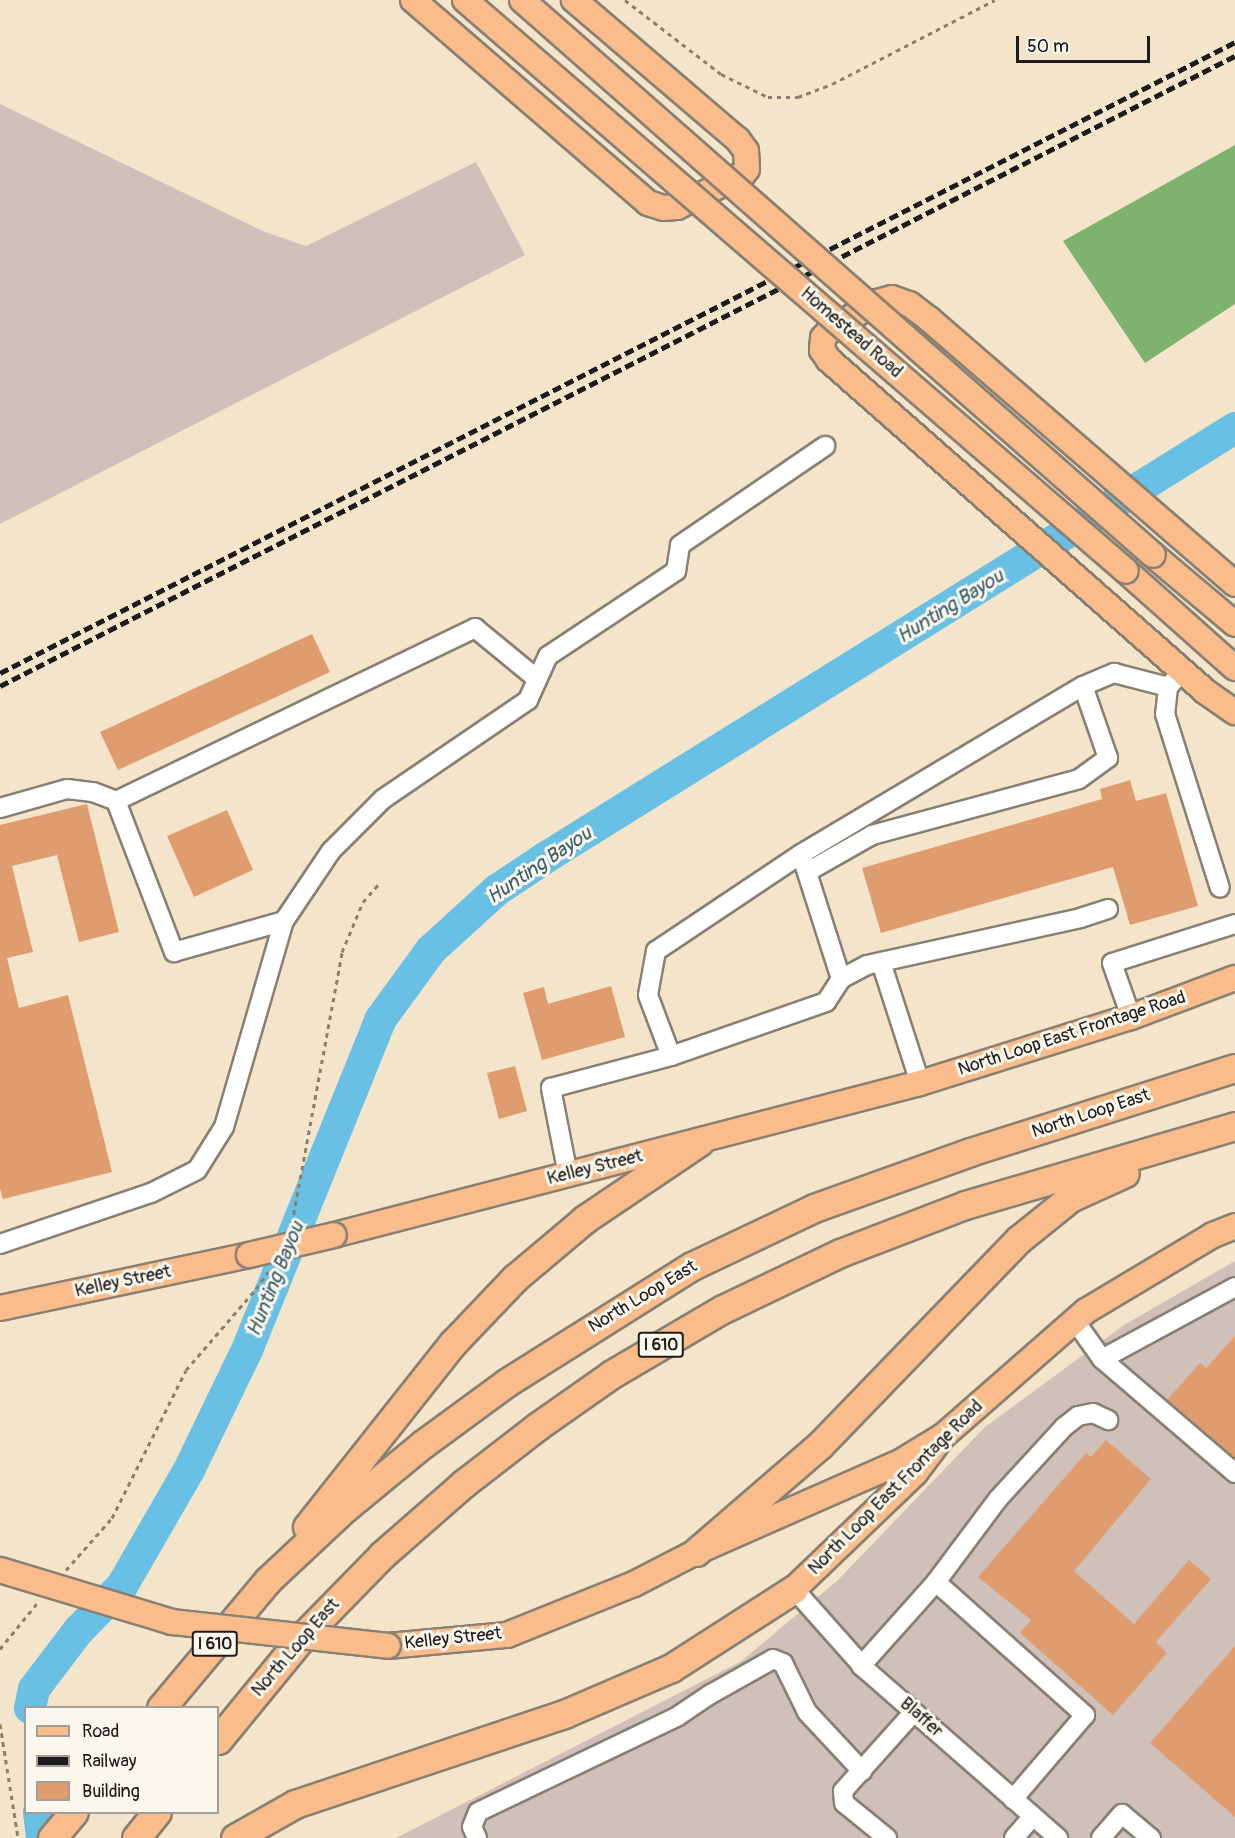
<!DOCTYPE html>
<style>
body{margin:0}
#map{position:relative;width:1235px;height:1838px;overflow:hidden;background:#f4e4ca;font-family:Pangolin,sans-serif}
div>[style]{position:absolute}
.industrial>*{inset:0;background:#cfc0ba}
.forest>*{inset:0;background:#7eb26f}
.river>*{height:32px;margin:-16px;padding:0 16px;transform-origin:16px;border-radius:16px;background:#68c0e5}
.building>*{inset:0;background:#df9d6f}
.path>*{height:3px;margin-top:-1.5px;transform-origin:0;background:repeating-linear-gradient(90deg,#888073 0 4.5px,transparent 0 9px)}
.roads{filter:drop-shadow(2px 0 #888073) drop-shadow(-2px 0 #888073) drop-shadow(0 2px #888073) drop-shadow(0 -2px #888073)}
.minor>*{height:18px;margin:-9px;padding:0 9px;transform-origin:9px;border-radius:9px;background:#fff}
.major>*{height:24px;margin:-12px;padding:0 12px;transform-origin:12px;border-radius:12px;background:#f9bc8a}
.highway>*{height:27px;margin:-13.5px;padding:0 13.5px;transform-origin:13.5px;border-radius:13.5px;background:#f9bc8a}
.rail>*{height:4.5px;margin-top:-2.25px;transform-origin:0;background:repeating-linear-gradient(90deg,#1c1c1c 0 9px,transparent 0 13.5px)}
.bridges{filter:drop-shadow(2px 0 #888073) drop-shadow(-2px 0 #888073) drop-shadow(0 2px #888073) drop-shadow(0 -2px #888073)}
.major-bridge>*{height:24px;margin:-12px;padding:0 12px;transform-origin:12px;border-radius:12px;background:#f9bc8a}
span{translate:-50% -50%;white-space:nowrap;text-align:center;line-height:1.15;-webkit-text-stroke:6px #fbf7ec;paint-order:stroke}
.shield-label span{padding:2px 4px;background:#fbf7ec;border:2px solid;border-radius:4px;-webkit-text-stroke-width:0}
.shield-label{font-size:16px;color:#1c1c1c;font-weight:700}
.street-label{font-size:18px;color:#1c1c1c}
.water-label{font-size:20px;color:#3a5e6c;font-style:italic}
.legend{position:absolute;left:24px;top:1706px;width:195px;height:108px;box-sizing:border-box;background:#fbf7ec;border:2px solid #a29f99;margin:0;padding:8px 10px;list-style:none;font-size:18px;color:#1c1c1c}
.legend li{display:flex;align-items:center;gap:12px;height:30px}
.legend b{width:30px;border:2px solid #a29f99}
.scale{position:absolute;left:1016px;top:36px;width:134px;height:27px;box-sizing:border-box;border:3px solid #1c1c1c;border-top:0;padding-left:8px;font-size:18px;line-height:21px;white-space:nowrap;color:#1c1c1c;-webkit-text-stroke:4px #fbf7ec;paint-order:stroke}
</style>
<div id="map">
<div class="industrial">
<div style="clip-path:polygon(0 104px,265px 232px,306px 246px,476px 162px,525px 255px,0 524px)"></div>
<div style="clip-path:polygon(1235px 1261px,1235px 1838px,396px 1838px,740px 1662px,837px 1581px,985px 1427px,1124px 1325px)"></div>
</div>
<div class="forest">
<div style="clip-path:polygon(1235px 145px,1235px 304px,1145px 363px,1063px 241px)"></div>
</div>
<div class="river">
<div style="left:30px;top:1708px;width:19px;rotate:-78deg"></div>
<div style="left:34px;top:1689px;width:73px;rotate:-52.8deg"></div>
<div style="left:78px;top:1631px;width:63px;rotate:-45.6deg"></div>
<div style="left:122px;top:1586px;width:134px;rotate:-60deg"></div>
<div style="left:189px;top:1470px;width:133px;rotate:-64.2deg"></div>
<div style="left:247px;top:1350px;width:356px;rotate:-68deg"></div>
<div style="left:380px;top:1020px;width:87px;rotate:-53.9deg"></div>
<div style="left:431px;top:950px;width:89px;rotate:-42.3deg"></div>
<div style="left:497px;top:890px;width:58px;rotate:-33.7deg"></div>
<div style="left:545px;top:858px;width:813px;rotate:-31.93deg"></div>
<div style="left:39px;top:1812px;width:26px;rotate:83deg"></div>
</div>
<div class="building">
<div style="clip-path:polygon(312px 634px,330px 672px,118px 770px,100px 732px)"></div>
<div style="clip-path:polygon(1130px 780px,1136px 801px,1166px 793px,1198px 906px,1130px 925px,1113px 867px,881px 933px,862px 868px,1102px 799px,1100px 789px)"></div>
<div style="clip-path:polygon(87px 804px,119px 932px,79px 942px,57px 855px,12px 866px,33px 952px,7px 958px,19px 1008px,68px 995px,112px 1172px,3px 1199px,0 1189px,0 825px)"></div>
<div style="clip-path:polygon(227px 810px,253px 870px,194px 897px,167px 836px)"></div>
<div style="clip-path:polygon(611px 986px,625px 1037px,542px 1060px,523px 993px,544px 987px,548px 1004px)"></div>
<div style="clip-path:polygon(515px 1066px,527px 1111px,499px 1119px,487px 1073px)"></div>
<div style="clip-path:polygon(1235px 1336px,1235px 1458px,1167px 1400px,1200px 1363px,1206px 1368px)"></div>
<div style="clip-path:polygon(1106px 1440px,1151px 1479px,1074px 1571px,1134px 1624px,1189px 1560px,1211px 1579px,1156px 1642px,1167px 1653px,1113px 1715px,1020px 1633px,1031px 1620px,978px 1577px,1086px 1453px,1091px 1457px)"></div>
<div style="clip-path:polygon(1235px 1646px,1235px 1817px,1150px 1743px)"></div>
</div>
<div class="path">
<div style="left:625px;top:0;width:121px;rotate:37.6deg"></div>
<div style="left:721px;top:74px;width:52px;rotate:26.1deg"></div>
<div style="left:768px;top:97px;width:30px"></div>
<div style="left:798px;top:97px;width:36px;rotate:-21deg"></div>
<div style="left:832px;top:84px;width:183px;rotate:-27.3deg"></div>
<div style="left:292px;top:1223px;width:276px;rotate:-79.5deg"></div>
<div style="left:342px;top:952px;width:54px;rotate:-67.2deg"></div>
<div style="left:363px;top:902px;width:23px;rotate:-49deg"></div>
<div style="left:66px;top:1570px;width:69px;rotate:-48.5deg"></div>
<div style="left:112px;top:1518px;width:165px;rotate:-63.4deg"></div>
<div style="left:186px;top:1370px;width:107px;rotate:-49.2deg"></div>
<div style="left:256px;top:1289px;width:21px;rotate:-55deg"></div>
<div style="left:0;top:1649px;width:60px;rotate:-51deg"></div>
<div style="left:0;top:1724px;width:115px;rotate:81deg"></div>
</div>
<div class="roads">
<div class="minor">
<div style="left:1168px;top:687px;width:27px;rotate:96deg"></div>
<div style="left:1165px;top:714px;width:182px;rotate:72.5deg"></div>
<div style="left:116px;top:801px;width:162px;rotate:69deg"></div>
<div style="left:174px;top:952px;width:114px;rotate:-15.7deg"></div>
<div style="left:0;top:808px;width:70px;rotate:-15.8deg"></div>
<div style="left:67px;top:789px;width:26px;rotate:7deg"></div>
<div style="left:93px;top:792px;width:25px;rotate:21deg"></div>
<div style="left:116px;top:801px;width:399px;rotate:-25.7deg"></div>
<div style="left:475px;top:628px;width:80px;rotate:39.4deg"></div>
<div style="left:803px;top:860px;width:125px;rotate:72.3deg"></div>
<div style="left:807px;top:872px;width:75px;rotate:-29.6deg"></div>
<div style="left:872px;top:835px;width:214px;rotate:-15.1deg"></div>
<div style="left:1079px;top:779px;width:36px;rotate:-36deg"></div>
<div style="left:1108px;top:758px;width:76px;rotate:-109.1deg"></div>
<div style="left:1108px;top:909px;width:28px;rotate:162deg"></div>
<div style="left:1081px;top:918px;width:219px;rotate:167.6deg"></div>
<div style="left:867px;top:965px;width:30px;rotate:152deg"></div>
<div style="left:841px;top:979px;width:27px;rotate:123deg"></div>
<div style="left:826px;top:1002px;width:164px;rotate:160.8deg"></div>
<div style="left:671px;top:1056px;width:65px;rotate:-110.7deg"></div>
<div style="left:648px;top:995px;width:45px;rotate:-79.7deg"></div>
<div style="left:656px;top:951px;width:174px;rotate:-33.8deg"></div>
<div style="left:801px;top:854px;width:328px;rotate:-30.8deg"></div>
<div style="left:1083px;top:686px;width:34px;rotate:-23deg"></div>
<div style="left:1114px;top:673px;width:56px;rotate:14.5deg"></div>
<div style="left:1168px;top:687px;width:22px;rotate:-47deg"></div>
<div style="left:881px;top:962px;width:127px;rotate:72.1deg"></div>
<div style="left:1131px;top:1017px;width:57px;rotate:-109.4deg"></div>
<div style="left:1112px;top:963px;width:129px;rotate:-17.6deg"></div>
<div style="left:568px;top:1175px;width:89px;rotate:-101.1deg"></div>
<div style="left:551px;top:1088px;width:124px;rotate:-14.9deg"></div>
<div style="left:0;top:1244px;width:159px;rotate:-18.7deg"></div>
<div style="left:151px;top:1193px;width:51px;rotate:-26.6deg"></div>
<div style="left:197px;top:1170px;width:51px;rotate:-57.9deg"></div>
<div style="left:224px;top:1127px;width:215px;rotate:-73.8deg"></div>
<div style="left:284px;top:921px;width:84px;rotate:-56.1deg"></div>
<div style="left:331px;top:851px;width:74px;rotate:-45deg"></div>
<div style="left:383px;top:799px;width:176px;rotate:-34.3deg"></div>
<div style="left:528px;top:700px;width:48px;rotate:-65.6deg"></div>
<div style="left:548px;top:656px;width:154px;rotate:-33.6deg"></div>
<div style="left:676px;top:571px;width:26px;rotate:-81deg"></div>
<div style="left:680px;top:545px;width:176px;rotate:-34.3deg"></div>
<div style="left:1075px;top:1321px;width:47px;rotate:54.6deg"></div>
<div style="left:1102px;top:1359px;width:175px;rotate:40.6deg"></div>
<div style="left:1102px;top:1359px;width:151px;rotate:-28.4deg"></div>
<div style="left:936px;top:1582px;width:104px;rotate:-53.2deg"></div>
<div style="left:998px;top:1499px;width:98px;rotate:-47.5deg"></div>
<div style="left:1064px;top:1427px;width:18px;rotate:-38deg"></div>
<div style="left:1078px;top:1416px;width:15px;rotate:-11deg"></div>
<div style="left:1093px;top:1413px;width:17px;rotate:25deg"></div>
<div style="left:794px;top:1589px;width:107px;rotate:48.4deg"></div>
<div style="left:865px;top:1669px;width:257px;rotate:41.2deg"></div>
<div style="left:861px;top:1666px;width:113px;rotate:-48.2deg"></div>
<div style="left:936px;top:1582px;width:200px;rotate:41.8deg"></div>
<div style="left:1085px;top:1715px;width:111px;rotate:130.6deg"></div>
<div style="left:477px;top:1838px;width:12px;rotate:-114deg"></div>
<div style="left:472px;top:1827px;width:16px;rotate:-68deg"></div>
<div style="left:478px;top:1812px;width:222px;rotate:-25.6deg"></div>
<div style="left:678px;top:1716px;width:40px;rotate:-34deg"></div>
<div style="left:711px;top:1694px;width:71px;rotate:-29.4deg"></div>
<div style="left:773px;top:1659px;width:11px;rotate:22deg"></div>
<div style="left:783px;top:1663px;width:55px;rotate:63.9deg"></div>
<div style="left:807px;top:1712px;width:81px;rotate:47deg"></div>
<div style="left:887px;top:1838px;width:55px;rotate:-140.9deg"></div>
<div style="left:844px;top:1803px;width:12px;rotate:-95deg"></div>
<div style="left:843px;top:1791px;width:106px;rotate:-48.1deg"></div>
<div style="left:1014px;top:1838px;width:29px;rotate:-49deg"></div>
<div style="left:1101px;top:1838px;width:32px;rotate:-49deg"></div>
<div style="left:1122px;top:1814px;width:38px;rotate:40deg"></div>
</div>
<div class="major">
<div style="left:413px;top:0;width:311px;rotate:40.8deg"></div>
<div style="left:648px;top:203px;width:16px;rotate:18deg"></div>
<div style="left:663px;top:208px;width:14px;rotate:-4deg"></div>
<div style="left:677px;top:207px;width:74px;rotate:-26.6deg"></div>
<div style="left:743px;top:174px;width:6px;rotate:-51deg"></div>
<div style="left:747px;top:169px;width:18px;rotate:-93deg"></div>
<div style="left:746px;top:151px;width:14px;rotate:-126deg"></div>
<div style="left:738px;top:140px;width:216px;rotate:-139.5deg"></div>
<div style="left:1153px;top:555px;width:107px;rotate:40.1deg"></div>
<div style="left:1126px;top:571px;width:146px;rotate:41.7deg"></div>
<div style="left:1235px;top:584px;width:405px;rotate:-139.1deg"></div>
<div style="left:929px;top:319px;width:25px;rotate:-143deg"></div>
<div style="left:909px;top:304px;width:18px;rotate:-161deg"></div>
<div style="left:892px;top:298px;width:16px;rotate:165deg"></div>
<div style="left:877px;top:302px;width:53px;rotate:149.6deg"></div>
<div style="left:831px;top:329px;width:12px;rotate:132deg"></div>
<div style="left:823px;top:338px;width:12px;rotate:95deg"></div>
<div style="left:822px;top:350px;width:12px;rotate:55deg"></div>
<div style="left:829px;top:360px;width:502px;rotate:41.37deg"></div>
<div style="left:1206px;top:692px;width:35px;rotate:35deg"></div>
<div style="left:334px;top:1235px;width:605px;rotate:-14.54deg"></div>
<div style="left:920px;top:1083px;width:221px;rotate:-17.4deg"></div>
<div style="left:1131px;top:1017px;width:111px;rotate:-20.6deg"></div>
<div style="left:0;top:1308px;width:255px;rotate:-12deg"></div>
<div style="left:794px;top:1589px;width:168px;rotate:-43.8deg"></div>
<div style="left:915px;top:1473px;width:46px;rotate:-52.9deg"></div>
<div style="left:943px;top:1436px;width:190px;rotate:-41.2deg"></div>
<div style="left:1086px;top:1311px;width:148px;rotate:-30.9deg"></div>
<div style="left:1213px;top:1235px;width:24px;rotate:-22deg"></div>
<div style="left:388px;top:1646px;width:120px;rotate:-5.3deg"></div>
<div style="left:507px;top:1635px;width:137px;rotate:-21.9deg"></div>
<div style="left:634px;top:1584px;width:70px;rotate:-27.3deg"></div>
<div style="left:696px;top:1552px;width:225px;rotate:-23.8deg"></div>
<div style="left:902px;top:1461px;width:48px;rotate:-31.4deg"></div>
</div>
<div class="highway">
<div style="left:307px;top:1527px;width:235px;rotate:-51.6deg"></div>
<div style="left:453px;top:1343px;width:90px;rotate:-46.4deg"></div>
<div style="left:515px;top:1278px;width:92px;rotate:-40.1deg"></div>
<div style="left:585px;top:1219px;width:138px;rotate:-34deg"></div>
<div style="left:696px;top:1552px;width:164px;rotate:-40.8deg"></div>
<div style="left:820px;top:1445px;width:285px;rotate:-46deg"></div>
<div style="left:1018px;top:1240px;width:67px;rotate:-38.9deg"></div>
<div style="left:1070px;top:1198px;width:60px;rotate:-24.4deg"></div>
<div style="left:161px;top:1708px;width:167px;rotate:-50.1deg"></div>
<div style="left:268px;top:1580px;width:105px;rotate:-43.1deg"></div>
<div style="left:345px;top:1508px;width:101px;rotate:-39.4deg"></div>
<div style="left:423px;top:1444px;width:103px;rotate:-36.3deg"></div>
<div style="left:506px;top:1383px;width:220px;rotate:-32.2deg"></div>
<div style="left:692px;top:1266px;width:135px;rotate:-25.4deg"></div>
<div style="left:814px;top:1208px;width:166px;rotate:-19.7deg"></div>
<div style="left:970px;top:1152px;width:278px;rotate:-17.6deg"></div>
<div style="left:218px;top:1740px;width:136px;rotate:-50.7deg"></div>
<div style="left:304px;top:1635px;width:112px;rotate:-45.7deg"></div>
<div style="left:382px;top:1555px;width:108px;rotate:-41.2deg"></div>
<div style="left:463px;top:1484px;width:95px;rotate:-37.7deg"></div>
<div style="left:538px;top:1426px;width:90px;rotate:-35.1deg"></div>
<div style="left:612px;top:1374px;width:129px;rotate:-30.4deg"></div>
<div style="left:723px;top:1309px;width:130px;rotate:-25.6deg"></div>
<div style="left:840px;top:1253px;width:134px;rotate:-21deg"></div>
<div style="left:965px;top:1205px;width:281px;rotate:-16.3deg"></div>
<div style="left:52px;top:1838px;width:34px;rotate:-50deg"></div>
<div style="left:136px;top:1838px;width:33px;rotate:-51deg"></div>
<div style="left:235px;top:1838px;width:69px;rotate:-29.5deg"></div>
<div style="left:295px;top:1804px;width:284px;rotate:-18.5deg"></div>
<div style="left:564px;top:1714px;width:116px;rotate:-23.3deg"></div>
<div style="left:671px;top:1668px;width:146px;rotate:-32.7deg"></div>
</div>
</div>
<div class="rail">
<div style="left:0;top:673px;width:1387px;rotate:-27.06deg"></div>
<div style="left:0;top:686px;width:1386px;rotate:-27.03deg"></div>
</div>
<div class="bridges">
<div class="major-bridge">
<div style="left:465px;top:0;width:873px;rotate:40.82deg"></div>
<div style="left:522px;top:0;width:840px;rotate:41.33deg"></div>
<div style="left:249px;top:1255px;width:87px;rotate:-13.2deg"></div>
<div style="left:0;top:1570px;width:180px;rotate:16.8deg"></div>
<div style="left:172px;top:1622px;width:217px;rotate:6.3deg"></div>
</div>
</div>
<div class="shield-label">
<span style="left:661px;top:1345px">I 610</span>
<span style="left:215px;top:1644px">I 610</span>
</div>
<div class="street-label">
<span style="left:851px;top:333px;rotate:41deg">Homestead Road</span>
<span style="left:1072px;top:1034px;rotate:-18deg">North Loop East Frontage Road</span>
<span style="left:1091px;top:1114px;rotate:-18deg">North Loop East</span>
<span style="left:595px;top:1168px;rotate:-14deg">Kelley Street</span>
<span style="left:123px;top:1282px;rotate:-12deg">Kelley Street</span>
<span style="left:643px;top:1297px;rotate:-31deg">North Loop East</span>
<span style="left:896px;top:1488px;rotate:-45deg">North Loop East Frontage Road</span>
<span style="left:453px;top:1639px;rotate:-6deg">Kelley Street</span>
<span style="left:296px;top:1648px;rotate:-49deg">North Loop East</span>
<span style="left:921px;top:1718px;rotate:41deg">Blaffer</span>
</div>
<div class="water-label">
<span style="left:950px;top:606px;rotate:-32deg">Hunting Bayou</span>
<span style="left:539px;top:865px;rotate:-34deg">Hunting Bayou</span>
<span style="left:275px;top:1279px;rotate:-68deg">Hunting Bayou</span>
</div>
<ul class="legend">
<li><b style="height:8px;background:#f9bc8a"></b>Road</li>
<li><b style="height:8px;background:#1c1c1c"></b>Railway</li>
<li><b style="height:16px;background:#df9d6f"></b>Building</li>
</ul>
<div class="scale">50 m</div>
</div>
